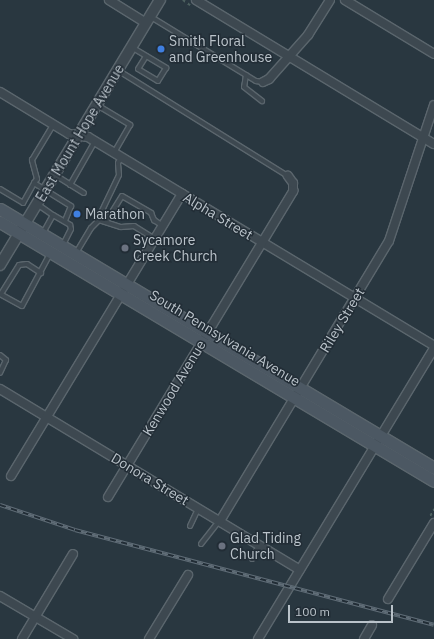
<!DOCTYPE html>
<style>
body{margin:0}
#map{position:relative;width:434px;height:639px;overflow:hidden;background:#293740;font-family:"IBM Plex Sans",sans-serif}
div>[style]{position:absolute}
.path>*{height:1.5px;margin-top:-0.75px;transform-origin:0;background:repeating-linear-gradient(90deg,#4d6160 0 3px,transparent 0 6px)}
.roads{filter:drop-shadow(1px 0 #5b666d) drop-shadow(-1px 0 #5b666d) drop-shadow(0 1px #5b666d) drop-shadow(0 -1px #5b666d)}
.service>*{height:4px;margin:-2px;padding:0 2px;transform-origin:2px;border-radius:2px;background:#3d4850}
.minor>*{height:8px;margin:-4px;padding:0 4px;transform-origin:4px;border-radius:4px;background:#3d4850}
.tertiary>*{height:10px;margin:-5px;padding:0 5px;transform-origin:5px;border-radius:5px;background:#3d4850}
.secondary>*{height:11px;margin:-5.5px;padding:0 5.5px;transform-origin:5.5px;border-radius:5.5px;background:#4c5863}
.rail>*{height:3.5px;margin-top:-1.75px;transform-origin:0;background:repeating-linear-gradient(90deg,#222d36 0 6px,#606d77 0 12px);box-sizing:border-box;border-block:1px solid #606d77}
.dots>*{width:11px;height:11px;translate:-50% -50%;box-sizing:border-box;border:2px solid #222d36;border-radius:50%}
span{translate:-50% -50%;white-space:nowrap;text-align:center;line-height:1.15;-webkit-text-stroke:3px #222d36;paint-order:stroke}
.poi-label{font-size:14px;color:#bac3ca}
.left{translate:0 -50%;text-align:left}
.street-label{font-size:14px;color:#bac3ca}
.scale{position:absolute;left:288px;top:605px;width:105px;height:18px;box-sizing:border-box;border:2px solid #bac3ca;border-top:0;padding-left:5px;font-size:12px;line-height:14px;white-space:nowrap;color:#bac3ca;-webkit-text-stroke:3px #222d36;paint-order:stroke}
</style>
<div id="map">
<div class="path">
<div style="left:183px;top:0;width:9px;rotate:36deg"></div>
<div style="left:430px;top:516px;width:8px;rotate:-60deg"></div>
</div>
<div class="roads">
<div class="service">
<div style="left:151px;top:17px;width:123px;rotate:31.4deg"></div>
<div style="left:256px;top:81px;width:7px;rotate:8deg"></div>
<div style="left:133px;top:48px;width:39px;rotate:31deg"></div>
<div style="left:166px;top:68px;width:15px;rotate:122deg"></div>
<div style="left:158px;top:81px;width:23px;rotate:-149deg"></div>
<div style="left:138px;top:69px;width:15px;rotate:-58deg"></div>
<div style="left:119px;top:71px;width:199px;rotate:31.9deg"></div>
<div style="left:246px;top:75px;width:12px;rotate:99deg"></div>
<div style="left:244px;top:87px;width:23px;rotate:38deg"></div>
<div style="left:97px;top:105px;width:39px;rotate:31deg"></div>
<div style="left:130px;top:125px;width:32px;rotate:120deg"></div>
<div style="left:55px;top:175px;width:34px;rotate:32deg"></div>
<div style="left:34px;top:183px;width:5px;rotate:-53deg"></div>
<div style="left:37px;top:179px;width:20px;rotate:-105deg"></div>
<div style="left:32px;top:160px;width:41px;rotate:-59deg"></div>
<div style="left:70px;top:185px;width:51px;rotate:-60.4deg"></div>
<div style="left:0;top:189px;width:27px;rotate:31deg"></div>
<div style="left:23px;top:203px;width:23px;rotate:-61deg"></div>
<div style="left:34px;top:183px;width:44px;rotate:31.9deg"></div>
<div style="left:71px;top:206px;width:16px;rotate:112deg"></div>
<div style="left:37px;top:204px;width:19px;rotate:35deg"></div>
<div style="left:53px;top:215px;width:21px;rotate:119deg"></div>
<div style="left:53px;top:215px;width:20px;rotate:30deg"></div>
<div style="left:70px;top:225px;width:4px;rotate:76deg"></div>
<div style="left:71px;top:229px;width:18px;rotate:117deg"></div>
<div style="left:107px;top:220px;width:28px;rotate:-58deg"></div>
<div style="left:122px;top:196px;width:34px;rotate:30deg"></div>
<div style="left:151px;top:213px;width:8px;rotate:67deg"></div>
<div style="left:154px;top:220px;width:11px;rotate:34deg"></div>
<div style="left:97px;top:221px;width:51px;rotate:-64.4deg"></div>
<div style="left:119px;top:175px;width:12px;rotate:-95deg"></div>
<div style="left:118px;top:163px;width:7px;rotate:-63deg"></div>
<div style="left:76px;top:253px;width:29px;rotate:-59deg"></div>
<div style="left:91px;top:228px;width:11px;rotate:-45deg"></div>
<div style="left:99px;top:220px;width:23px;rotate:18deg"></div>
<div style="left:121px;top:227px;width:13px;rotate:-4deg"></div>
<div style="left:134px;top:226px;width:25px;rotate:32deg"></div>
<div style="left:0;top:294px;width:25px;rotate:29deg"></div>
<div style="left:22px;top:306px;width:61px;rotate:-61.8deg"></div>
<div style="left:1px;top:294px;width:34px;rotate:-58deg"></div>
<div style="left:19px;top:265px;width:8px;rotate:-7deg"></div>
<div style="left:27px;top:264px;width:17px;rotate:33deg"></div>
<div style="left:0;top:355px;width:8px;rotate:40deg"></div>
<div style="left:6px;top:360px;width:14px;rotate:115deg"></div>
<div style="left:190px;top:526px;width:19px;rotate:-65deg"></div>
<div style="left:201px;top:544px;width:29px;rotate:-52deg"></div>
<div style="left:252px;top:559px;width:16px;rotate:-63deg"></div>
</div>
<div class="minor">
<div style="left:109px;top:0;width:44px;rotate:31.9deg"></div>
<div style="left:196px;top:0;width:278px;rotate:31.2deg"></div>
<div style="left:345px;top:0;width:104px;rotate:31.2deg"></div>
<div style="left:263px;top:82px;width:7px;rotate:-27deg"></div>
<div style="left:269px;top:79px;width:59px;rotate:-48.4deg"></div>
<div style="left:308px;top:35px;width:41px;rotate:-57.8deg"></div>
<div style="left:0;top:92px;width:81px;rotate:31.3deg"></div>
<div style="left:69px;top:134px;width:19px;rotate:9deg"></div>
<div style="left:88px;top:137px;width:404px;rotate:31.1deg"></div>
<div style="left:0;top:389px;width:350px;rotate:31.1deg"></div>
<div style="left:11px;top:476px;width:330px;rotate:-58.8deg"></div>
<div style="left:108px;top:497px;width:358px;rotate:-58.8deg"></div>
<div style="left:293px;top:191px;width:8px;rotate:-90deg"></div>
<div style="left:293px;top:183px;width:9px;rotate:-126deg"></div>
<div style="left:220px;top:521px;width:327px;rotate:-58.9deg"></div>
<div style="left:389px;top:241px;width:143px;rotate:-71.7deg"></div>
<div style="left:0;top:596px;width:85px;rotate:30.5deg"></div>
<div style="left:388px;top:599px;width:89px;rotate:-58.8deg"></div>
<div style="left:22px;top:639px;width:99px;rotate:-59deg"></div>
<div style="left:149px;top:639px;width:75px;rotate:-58.6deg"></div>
<div style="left:258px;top:639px;width:340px;rotate:-58.8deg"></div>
<div style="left:364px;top:639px;width:16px;rotate:-60deg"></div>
</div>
<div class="tertiary">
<div style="left:0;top:265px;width:310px;rotate:-58.9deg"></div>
</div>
<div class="secondary">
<div style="left:0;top:209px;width:505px;rotate:30.83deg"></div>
<div style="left:0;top:222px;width:505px;rotate:30.83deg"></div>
</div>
</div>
<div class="rail">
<div style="left:0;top:505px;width:79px;rotate:18.4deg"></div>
<div style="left:75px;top:530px;width:371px;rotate:14.8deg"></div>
</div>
<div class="dots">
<div style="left:161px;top:49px;background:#3f7fe0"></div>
<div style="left:77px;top:214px;background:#3f7fe0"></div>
<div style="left:125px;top:248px;background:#6b7280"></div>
<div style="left:222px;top:546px;background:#6b7280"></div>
</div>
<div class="poi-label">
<span class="left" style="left:169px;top:49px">Smith Floral<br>and Greenhouse</span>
<span class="left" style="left:85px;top:214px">Marathon</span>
<span class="left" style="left:133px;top:248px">Sycamore<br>Creek Church</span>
<span class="left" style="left:230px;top:546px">Glad Tiding<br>Church</span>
</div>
<div class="street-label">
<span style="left:80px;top:133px;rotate:-59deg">East Mount Hope Avenue</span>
<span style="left:218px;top:216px;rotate:31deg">Alpha Street</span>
<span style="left:342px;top:320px;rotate:-59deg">Riley Street</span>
<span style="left:225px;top:338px;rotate:31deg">South Pennsylvania Avenue</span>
<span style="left:174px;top:388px;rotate:-59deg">Kenwood Avenue</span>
<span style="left:150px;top:479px;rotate:31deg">Donora Street</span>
</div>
<div class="scale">100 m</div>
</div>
